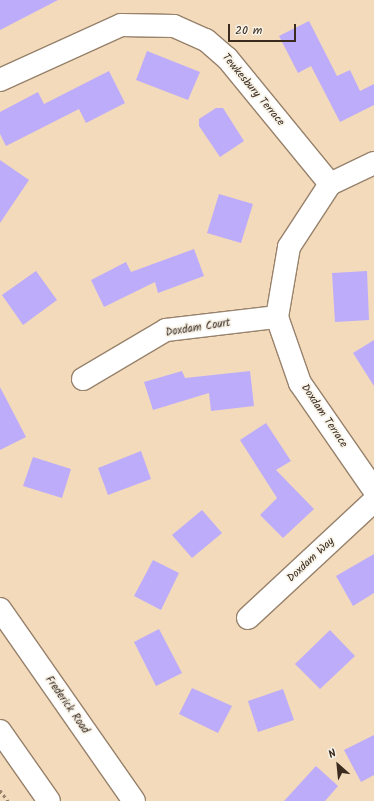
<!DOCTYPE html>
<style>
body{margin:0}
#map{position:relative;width:374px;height:801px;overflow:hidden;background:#f3dabb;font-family:Kalam,sans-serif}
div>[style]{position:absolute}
.building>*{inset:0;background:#bdacfa}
.path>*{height:2.5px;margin-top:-1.25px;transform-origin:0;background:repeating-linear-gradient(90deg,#97826c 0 3px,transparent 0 6px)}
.roads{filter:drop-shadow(1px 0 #97826c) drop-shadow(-1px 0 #97826c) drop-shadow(0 1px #97826c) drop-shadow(0 -1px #97826c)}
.minor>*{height:22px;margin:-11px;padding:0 11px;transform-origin:11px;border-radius:11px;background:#fff}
.major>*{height:22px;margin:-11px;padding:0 11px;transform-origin:11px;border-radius:11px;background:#fff}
span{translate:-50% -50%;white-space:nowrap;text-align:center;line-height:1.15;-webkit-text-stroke:3.5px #f7f3e8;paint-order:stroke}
.street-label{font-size:11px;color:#3b2a1e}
.north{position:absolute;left:318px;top:745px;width:40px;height:40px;-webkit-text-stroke:3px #f7f3e8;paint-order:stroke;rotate:333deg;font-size:11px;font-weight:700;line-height:16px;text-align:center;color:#3b2a1e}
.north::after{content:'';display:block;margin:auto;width:14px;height:18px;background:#3b2a1e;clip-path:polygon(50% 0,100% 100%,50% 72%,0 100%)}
.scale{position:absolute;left:228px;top:24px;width:68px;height:18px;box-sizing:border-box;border:2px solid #3b2a1e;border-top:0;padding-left:5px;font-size:12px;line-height:14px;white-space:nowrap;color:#3b2a1e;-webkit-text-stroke:3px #f7f3e8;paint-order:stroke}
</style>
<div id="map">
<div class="building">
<div style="clip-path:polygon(0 0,58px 0,0 30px)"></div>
<div style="clip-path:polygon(309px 21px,337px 76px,350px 70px,360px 91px,374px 84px,374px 105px,340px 122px,311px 66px,298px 73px,279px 36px)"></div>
<div style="clip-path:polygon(147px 51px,200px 72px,188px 100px,136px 80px)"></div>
<div style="clip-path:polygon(109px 71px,125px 103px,86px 123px,79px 109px,6px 146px,0 134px,0 112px,38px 92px,44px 104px)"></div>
<div style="clip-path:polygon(216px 108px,223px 108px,244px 141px,220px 157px,199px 126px,199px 119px)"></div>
<div style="clip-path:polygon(0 160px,29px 180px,0 223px)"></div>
<div style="clip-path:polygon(219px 194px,253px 204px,241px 243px,207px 233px)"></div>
<div style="clip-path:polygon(194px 249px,204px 276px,158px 293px,155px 282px,104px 307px,91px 280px,126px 262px,131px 272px)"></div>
<div style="clip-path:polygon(36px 271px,57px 300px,23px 325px,2px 295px)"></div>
<div style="clip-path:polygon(367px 271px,369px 320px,335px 322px,332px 273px)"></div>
<div style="clip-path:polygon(374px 340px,374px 386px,353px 353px)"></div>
<div style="clip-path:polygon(182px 371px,185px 378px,250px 371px,254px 406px,211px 411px,209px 393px,153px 410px,144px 382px)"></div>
<div style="clip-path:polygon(0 387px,26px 437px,0 450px)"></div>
<div style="clip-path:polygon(266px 423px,291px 461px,276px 470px,314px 509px,283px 538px,260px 515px,277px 498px,240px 440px)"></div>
<div style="clip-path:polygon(141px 451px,151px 479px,108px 495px,98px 468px)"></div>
<div style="clip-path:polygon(33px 457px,71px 469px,62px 498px,23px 486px)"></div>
<div style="clip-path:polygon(202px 510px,222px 533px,192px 558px,172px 535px)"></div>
<div style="clip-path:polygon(374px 554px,374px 593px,353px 606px,336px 576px)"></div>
<div style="clip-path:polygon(153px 560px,179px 573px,161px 610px,134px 596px)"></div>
<div style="clip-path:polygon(159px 629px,182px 673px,156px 686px,134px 642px)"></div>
<div style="clip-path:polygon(330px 630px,355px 656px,320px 689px,295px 664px)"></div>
<div style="clip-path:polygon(192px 688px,232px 706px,218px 733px,179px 714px)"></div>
<div style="clip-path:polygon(283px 689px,294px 720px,258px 732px,248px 701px)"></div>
<div style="clip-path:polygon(374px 735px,374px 775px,361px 782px,344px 750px)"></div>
<div style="clip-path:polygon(316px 766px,338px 786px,325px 801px,284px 801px)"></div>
</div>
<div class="path">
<div style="left:0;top:790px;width:14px;rotate:54deg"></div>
</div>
<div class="roads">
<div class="minor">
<div style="left:0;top:80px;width:133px;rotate:-24.4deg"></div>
<div style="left:121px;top:25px;width:53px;rotate:1.1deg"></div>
<div style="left:174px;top:26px;width:35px;rotate:24deg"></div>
<div style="left:206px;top:40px;width:28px;rotate:41deg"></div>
<div style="left:227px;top:58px;width:163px;rotate:50.7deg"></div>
<div style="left:374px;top:163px;width:49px;rotate:154.5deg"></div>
<div style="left:330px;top:184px;width:75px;rotate:123.1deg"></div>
<div style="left:289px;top:247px;width:71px;rotate:99.7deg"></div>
<div style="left:277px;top:317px;width:70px;rotate:70.8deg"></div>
<div style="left:300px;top:383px;width:130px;rotate:55.3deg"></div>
<div style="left:83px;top:379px;width:96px;rotate:-30.6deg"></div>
<div style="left:166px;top:330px;width:112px;rotate:-6.7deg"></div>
<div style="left:248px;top:618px;width:172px;rotate:-42.9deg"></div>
</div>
<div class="major">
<div style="left:0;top:609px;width:234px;rotate:55.1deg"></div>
<div style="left:0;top:731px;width:85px;rotate:55deg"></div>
</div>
</div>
<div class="street-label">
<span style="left:253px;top:90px;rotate:50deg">Tewkesbury Terrace</span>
<span style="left:198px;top:328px;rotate:-9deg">Doxdam Court</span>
<span style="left:324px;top:416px;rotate:56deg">Doxdam Terrace</span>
<span style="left:311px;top:560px;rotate:-43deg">Doxdam Way</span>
<span style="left:67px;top:705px;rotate:55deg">Frederick Road</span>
</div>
<div class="north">N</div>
<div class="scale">20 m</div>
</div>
